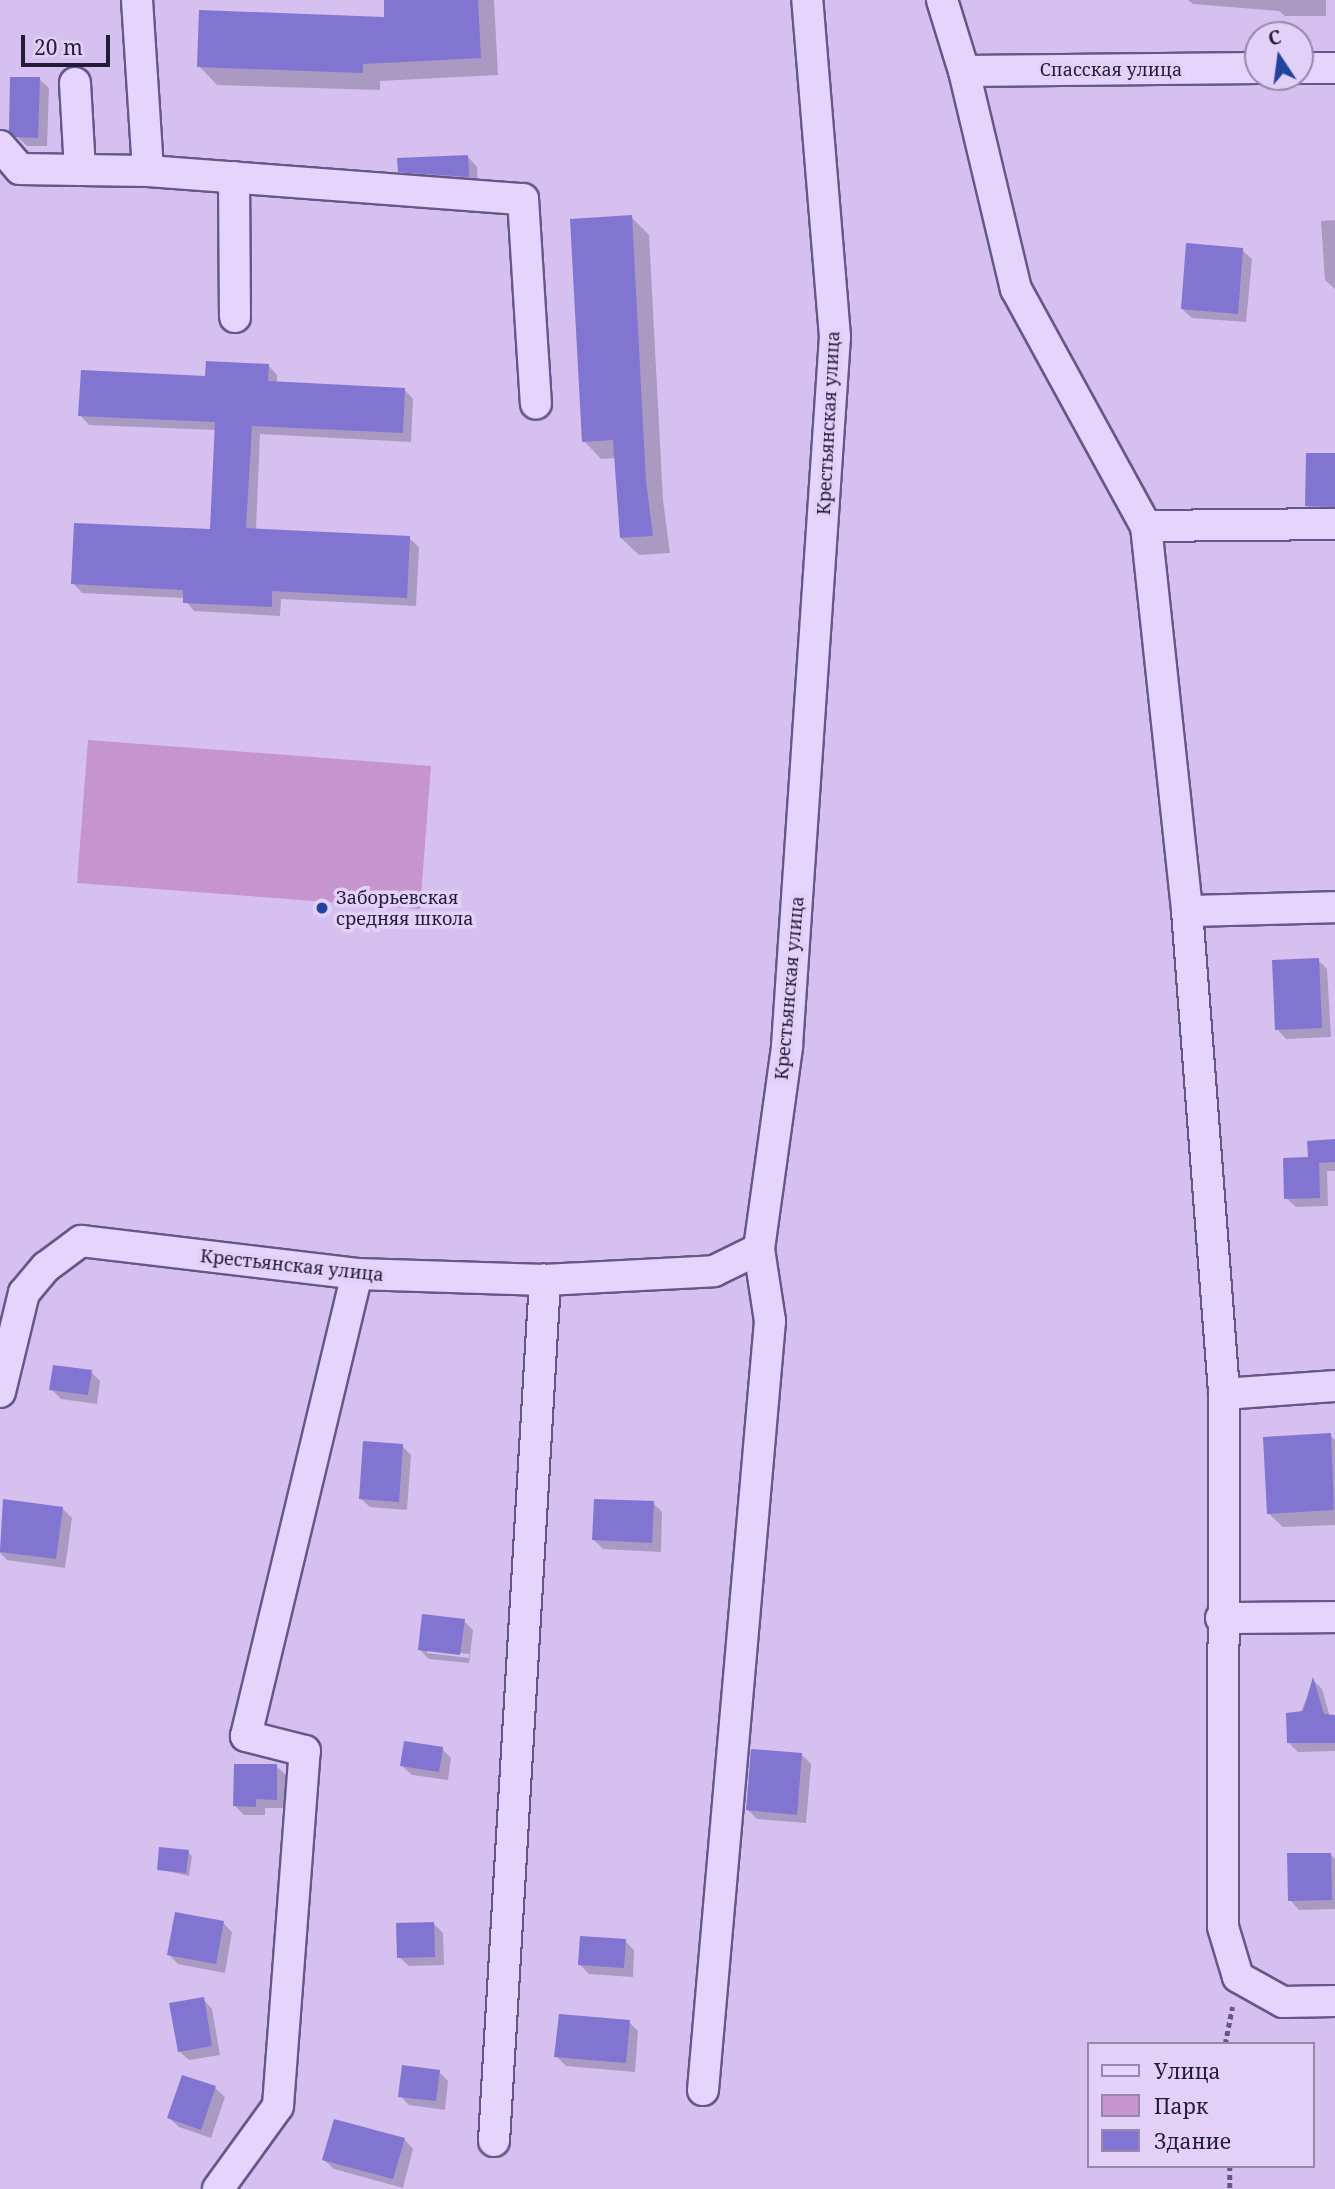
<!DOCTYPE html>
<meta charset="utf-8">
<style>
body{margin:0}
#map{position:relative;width:1335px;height:2189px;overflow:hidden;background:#d5c0f0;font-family:"Noto Serif",serif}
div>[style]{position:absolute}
.green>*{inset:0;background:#c694cf}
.shadow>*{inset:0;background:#0003}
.building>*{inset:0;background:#8274d1}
.path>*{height:4.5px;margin-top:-2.25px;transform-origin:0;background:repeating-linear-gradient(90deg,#65578b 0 5px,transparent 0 8.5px)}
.roads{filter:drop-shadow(2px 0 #65578b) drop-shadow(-2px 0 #65578b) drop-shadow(0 2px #65578b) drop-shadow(0 -2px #65578b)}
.minor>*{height:30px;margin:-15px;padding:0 15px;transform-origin:15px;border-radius:15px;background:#e5d4fb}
.dots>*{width:19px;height:19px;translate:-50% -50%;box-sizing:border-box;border:4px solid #e2d0f7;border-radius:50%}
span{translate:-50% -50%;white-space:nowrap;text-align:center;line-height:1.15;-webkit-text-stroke:7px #e2d0f7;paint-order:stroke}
.street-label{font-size:18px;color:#231c39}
.poi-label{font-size:18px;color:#231c39}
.left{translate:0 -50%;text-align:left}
.legend{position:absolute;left:1087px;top:2042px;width:228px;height:126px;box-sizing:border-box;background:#e2d0f7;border:2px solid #9688ab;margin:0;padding:9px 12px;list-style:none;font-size:21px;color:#231c39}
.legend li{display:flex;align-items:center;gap:14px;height:35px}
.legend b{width:35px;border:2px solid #9688ab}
.north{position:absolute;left:1244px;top:21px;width:70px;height:70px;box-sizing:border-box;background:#e2d0f7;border:2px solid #9688ab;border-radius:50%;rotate:347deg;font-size:19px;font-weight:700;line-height:28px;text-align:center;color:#231c39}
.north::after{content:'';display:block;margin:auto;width:24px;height:32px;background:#23449d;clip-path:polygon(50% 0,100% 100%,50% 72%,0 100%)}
.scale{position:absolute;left:21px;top:35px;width:89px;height:32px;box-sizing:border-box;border:4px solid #231c39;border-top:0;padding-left:9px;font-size:21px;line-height:24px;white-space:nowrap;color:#231c39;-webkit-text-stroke:5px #e2d0f7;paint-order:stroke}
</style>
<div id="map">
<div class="green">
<div style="clip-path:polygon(88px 740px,431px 766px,420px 909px,77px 883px)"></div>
</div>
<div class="shadow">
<div style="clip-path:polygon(385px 0,494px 0,498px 75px,380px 81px,380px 90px,217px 85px,199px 66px,386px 19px)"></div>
<div style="clip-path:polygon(1188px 0,1326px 0,1326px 16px,1285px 16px,1279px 11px,1193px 4px)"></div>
<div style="clip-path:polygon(39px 79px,49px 88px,47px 146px,27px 146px,11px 131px)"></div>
<div style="clip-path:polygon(468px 157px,477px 167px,478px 186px,409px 181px,400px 171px)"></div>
<div style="clip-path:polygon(631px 217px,649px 235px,663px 500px,670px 553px,639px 555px,621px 538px,616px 458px,601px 459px,584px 441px)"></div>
<div style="clip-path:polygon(1335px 220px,1335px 289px,1325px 280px,1321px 221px)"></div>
<div style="clip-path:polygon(1242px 250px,1252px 259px,1246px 322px,1192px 318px,1182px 309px)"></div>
<div style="clip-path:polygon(268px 365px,277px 375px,277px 384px,404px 389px,413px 399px,411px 442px,260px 434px,256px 530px,409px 538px,419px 547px,416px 606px,281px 599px,280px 616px,194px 611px,184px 598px,82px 593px,73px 583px,212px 531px,217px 430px,89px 425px,80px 415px)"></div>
<div style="clip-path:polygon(1335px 455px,1335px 515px,1316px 515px,1307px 506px)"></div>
<div style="clip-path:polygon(1318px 960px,1327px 969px,1331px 1037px,1286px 1039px,1277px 1029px)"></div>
<div style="clip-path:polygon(1335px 1142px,1335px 1171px,1327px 1171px,1328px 1206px,1296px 1207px,1286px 1198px,1309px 1159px)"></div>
<div style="clip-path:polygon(91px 1372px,100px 1381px,97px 1404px,61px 1399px,51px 1389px)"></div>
<div style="clip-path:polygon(1330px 1435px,1335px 1440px,1335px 1525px,1283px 1527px,1268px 1513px)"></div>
<div style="clip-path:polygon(402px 1446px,411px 1455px,407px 1510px,370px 1507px,360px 1498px)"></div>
<div style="clip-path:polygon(4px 1501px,62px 1508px,72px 1518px,65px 1568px,7px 1560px,0 1553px)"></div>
<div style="clip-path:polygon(653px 1503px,662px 1512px,661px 1552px,603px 1549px,594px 1540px)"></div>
<div style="clip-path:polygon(evenodd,464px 1621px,473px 1630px,469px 1663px,429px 1659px,419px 1649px,464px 1621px,427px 1649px,469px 1654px,469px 1658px,427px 1653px,427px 1649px)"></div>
<div style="clip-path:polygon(1314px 1681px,1322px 1689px,1330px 1717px,1335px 1717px,1335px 1751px,1298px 1752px,1288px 1742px)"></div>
<div style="clip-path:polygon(442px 1749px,451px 1758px,448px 1780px,412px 1775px,402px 1766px)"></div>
<div style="clip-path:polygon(802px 1755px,811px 1764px,806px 1823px,757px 1819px,747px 1809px)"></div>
<div style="clip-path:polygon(276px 1766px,286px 1775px,286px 1808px,265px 1808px,265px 1815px,244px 1815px,235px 1806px)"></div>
<div style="clip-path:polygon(188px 1852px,192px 1856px,189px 1876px,158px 1869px)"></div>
<div style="clip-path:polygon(1330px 1854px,1335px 1859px,1335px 1909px,1299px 1910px,1290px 1900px)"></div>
<div style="clip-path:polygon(223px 1923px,232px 1932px,225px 1973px,178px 1964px,169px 1955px)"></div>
<div style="clip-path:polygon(433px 1923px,443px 1933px,444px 1965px,409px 1966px,399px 1957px)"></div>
<div style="clip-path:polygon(625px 1941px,634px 1950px,633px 1977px,589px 1974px,580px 1965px)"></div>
<div style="clip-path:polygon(203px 1999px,212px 2009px,220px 2055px,189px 2060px,179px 2051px)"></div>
<div style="clip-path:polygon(629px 2022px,638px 2031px,635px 2072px,566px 2066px,556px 2056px)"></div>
<div style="clip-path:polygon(439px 2072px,448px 2081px,445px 2110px,409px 2105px,400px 2096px)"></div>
<div style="clip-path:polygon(215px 2088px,225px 2097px,211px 2138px,179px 2127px,169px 2118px)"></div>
<div style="clip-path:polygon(404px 2139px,413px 2149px,403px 2188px,334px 2169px,324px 2160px)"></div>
</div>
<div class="building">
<div style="clip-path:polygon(384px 0,478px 0,481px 58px,363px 64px,363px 73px,197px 67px,199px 10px,384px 17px)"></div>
<div style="clip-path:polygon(10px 77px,40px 77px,38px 138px,15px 137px,9px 131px)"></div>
<div style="clip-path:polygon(468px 155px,469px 177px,398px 172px,397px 158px)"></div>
<div style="clip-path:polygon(632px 215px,646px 481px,653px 536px,620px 538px,613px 440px,582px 442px,570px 219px)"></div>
<div style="clip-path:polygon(1186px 243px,1243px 248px,1238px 314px,1181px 309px)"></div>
<div style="clip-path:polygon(206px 361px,269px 364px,268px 381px,405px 388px,403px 433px,252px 426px,246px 528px,410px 536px,407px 598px,272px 591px,272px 607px,183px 603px,183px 590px,71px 584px,74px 523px,210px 529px,215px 422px,78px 416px,81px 370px,205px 376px)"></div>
<div style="clip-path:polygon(1306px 453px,1335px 453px,1335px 507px,1305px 506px)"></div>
<div style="clip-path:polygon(1319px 958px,1322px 1028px,1275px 1030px,1272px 960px)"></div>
<div style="clip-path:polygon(1335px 1139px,1335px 1162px,1319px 1163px,1320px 1198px,1284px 1199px,1283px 1158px,1308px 1157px,1307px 1141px)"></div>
<div style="clip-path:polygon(53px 1365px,92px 1370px,88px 1395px,49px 1390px)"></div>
<div style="clip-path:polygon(1331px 1433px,1334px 1510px,1267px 1514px,1263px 1437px)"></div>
<div style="clip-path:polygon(363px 1441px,403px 1444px,399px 1502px,359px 1499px)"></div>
<div style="clip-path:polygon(3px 1499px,63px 1507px,56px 1559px,0 1552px)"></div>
<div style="clip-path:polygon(594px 1499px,654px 1501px,652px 1543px,592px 1540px)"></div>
<div style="clip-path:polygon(422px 1614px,465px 1619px,460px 1655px,418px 1650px)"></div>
<div style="clip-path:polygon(1313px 1677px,1324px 1714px,1335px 1715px,1335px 1743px,1287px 1743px,1286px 1713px,1303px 1711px)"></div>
<div style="clip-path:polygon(404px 1741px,443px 1747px,439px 1772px,400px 1766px)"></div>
<div style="clip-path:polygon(751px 1749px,802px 1753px,797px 1815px,746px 1810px)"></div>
<div style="clip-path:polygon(234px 1764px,277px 1764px,277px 1800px,256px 1799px,256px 1807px,233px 1806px)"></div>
<div style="clip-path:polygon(159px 1847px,189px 1850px,186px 1873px,157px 1870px)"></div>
<div style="clip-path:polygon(1287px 1853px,1331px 1853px,1332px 1900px,1288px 1901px)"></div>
<div style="clip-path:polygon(175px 1912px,224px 1921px,216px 1964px,167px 1955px)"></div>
<div style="clip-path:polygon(434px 1922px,435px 1957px,397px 1958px,396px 1923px)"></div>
<div style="clip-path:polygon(580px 1936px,626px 1939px,624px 1968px,578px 1965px)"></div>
<div style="clip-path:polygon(204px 1997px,212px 2046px,178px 2052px,169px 2003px)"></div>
<div style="clip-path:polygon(559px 2014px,630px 2020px,626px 2063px,554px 2057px)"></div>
<div style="clip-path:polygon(402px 2065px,440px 2070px,436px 2101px,398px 2097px)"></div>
<div style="clip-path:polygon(182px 2075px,216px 2086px,201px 2130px,167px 2118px)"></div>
<div style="clip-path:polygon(334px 2119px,405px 2138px,393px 2179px,322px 2160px)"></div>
</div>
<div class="path">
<div style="left:1225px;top:2044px;width:38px;rotate:-79deg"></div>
<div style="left:1230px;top:2166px;width:23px;rotate:90deg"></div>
</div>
<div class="roads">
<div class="minor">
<div style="left:137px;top:0;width:171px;rotate:86.3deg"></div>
<div style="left:148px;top:171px;width:376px;rotate:4.3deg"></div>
<div style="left:523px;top:199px;width:205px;rotate:86.4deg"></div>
<div style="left:942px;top:0;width:74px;rotate:72.8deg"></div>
<div style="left:964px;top:71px;width:224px;rotate:76.6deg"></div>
<div style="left:1016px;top:289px;width:270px;rotate:61.3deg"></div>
<div style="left:1146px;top:526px;width:387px;rotate:83.9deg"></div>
<div style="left:1187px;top:911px;width:484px;rotate:85.6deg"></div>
<div style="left:1224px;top:1394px;width:533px;rotate:90.11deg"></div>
<div style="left:1223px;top:1927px;width:52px;rotate:73.3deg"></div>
<div style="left:1238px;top:1977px;width:51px;rotate:29.1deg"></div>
<div style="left:1283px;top:2002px;width:52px;rotate:-1.1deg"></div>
<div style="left:1300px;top:68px;width:35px"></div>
<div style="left:964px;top:71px;width:294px;rotate:-0.6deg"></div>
<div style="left:75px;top:83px;width:87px;rotate:86.7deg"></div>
<div style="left:80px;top:170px;width:68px;rotate:0.8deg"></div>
<div style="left:0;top:146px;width:30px;rotate:49deg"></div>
<div style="left:20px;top:169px;width:60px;rotate:1deg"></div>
<div style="left:234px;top:177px;width:140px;rotate:89.6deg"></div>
<div style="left:1146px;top:526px;width:189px;rotate:-0.6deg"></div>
<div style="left:1187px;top:911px;width:148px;rotate:-1.5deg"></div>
<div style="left:0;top:1392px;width:102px;rotate:-76.4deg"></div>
<div style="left:24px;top:1293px;width:34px;rotate:-50deg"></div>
<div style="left:46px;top:1267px;width:44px;rotate:-36.6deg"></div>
<div style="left:81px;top:1241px;width:278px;rotate:6.8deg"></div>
<div style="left:357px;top:1274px;width:188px;rotate:1.8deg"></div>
<div style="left:545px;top:1280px;width:169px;rotate:-3deg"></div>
<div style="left:714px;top:1271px;width:50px;rotate:-26.1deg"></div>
<div style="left:759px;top:1249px;width:205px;rotate:-82.1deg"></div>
<div style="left:787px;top:1046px;width:711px;rotate:-86.13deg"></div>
<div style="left:835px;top:337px;width:338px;rotate:-94.7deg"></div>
<div style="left:1224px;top:1394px;width:111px;rotate:-4.1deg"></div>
<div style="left:1221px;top:1618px;width:114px;rotate:-0.5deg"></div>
<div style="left:703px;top:2090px;width:772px;rotate:-85.02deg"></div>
<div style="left:770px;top:1321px;width:73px;rotate:-98.7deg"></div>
<div style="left:494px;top:2141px;width:863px;rotate:-86.61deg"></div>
<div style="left:218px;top:2189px;width:102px;rotate:-54.1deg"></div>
<div style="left:278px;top:2106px;width:356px;rotate:-85.7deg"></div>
<div style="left:305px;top:1751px;width:61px;rotate:-165.7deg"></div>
<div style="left:246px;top:1736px;width:475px;rotate:-76.5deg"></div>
</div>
</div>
<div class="dots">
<div style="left:322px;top:908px;background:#23449d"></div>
</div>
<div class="street-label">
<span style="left:1111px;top:69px">Спасская улица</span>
<span style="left:828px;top:423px;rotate:-87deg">Крестьянская улица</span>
<span style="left:789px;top:988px;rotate:-85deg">Крестьянская улица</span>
<span style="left:292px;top:1265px;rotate:6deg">Крестьянская улица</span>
</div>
<div class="poi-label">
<span class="left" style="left:336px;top:908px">Заборьевская<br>средняя школа</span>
</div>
<ul class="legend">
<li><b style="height:9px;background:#e5d4fb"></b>Улица</li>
<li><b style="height:19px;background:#c694cf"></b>Парк</li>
<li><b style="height:19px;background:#8274d1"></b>Здание</li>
</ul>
<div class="north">С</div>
<div class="scale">20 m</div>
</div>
